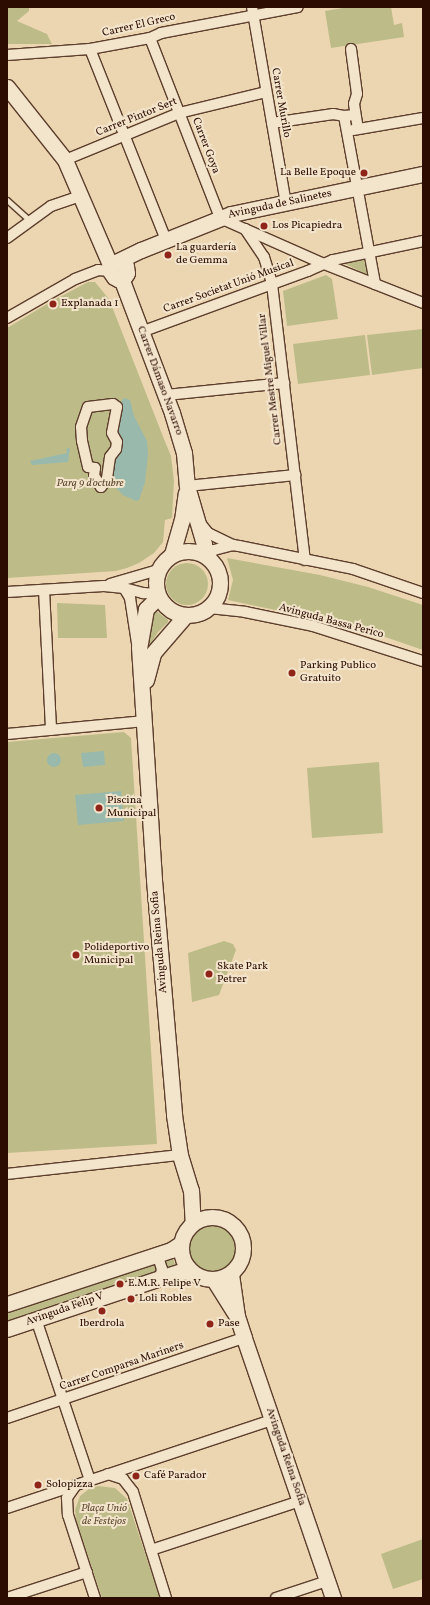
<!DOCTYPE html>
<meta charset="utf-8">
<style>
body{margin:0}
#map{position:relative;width:430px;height:1605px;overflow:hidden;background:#ecd6b1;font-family:Vollkorn,serif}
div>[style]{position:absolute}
.green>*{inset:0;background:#bdbc88}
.round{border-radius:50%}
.water>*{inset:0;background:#99b9ac}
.roads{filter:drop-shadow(1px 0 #5c3e2c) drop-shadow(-1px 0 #5c3e2c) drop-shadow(0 1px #5c3e2c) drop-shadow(0 -1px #5c3e2c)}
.lane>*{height:5px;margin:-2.5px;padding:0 2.5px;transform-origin:2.5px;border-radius:2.5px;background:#f3e4cc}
.street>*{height:10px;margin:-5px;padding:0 5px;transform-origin:5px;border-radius:5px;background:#f3e4cc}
.secondary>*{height:15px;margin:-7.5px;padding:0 7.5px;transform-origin:7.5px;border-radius:7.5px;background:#f3e4cc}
.secondary>.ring{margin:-7.5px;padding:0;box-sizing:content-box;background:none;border:15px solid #f3e4cc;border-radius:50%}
.dots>*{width:11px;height:11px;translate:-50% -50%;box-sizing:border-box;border:2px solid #f3e4cc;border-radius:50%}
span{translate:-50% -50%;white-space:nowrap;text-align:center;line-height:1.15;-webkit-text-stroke:4px #f3e4cc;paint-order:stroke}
.street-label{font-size:11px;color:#2c0c00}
.poi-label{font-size:11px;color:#2c0c00}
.right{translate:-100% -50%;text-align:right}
.left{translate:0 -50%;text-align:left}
.park-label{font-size:11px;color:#5f4a30;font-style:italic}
.frame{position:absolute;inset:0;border:8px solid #2c0c00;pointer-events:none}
</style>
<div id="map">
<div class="green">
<div style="clip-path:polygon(7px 7px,29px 7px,29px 11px,17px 21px,47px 34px,52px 44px,7px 44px)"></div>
<div style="clip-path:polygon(349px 7px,391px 7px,394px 25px,402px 23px,404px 37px,331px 48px,325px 11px)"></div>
<div style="clip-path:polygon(363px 257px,368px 275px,341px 262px)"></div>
<div style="clip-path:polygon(326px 275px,332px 279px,338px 319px,287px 326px,283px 291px)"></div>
<div style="clip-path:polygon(88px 282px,95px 282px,109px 299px,164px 439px,171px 456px,174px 481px,172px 518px,165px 520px,163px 542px,154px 553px,139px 563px,127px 568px,116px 571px,7px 578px,7px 328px,52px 301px)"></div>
<div style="clip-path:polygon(423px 329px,423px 368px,372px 375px,367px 335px)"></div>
<div style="clip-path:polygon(365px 335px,370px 375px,298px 384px,293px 344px)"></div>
<div style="clip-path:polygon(227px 558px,320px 575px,368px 587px,423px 605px,423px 650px,356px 627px,228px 600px,233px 580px)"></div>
<div class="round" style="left:166px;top:563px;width:42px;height:42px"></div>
<div style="clip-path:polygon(57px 603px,105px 605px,107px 638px,58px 638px)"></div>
<div style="clip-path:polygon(151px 610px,155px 610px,168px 620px,168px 622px,158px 632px,146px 651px)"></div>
<div style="clip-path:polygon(124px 732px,131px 738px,157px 1144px,7px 1153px,7px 742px)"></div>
<div style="clip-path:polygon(379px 762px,383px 833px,312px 838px,307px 768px)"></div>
<div style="clip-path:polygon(224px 941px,233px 944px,236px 950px,219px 995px,192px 1002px,188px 953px)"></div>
<div class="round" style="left:187px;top:1225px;width:48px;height:48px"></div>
<div style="clip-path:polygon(172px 1254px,176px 1268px,165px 1270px,163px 1261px)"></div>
<div style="clip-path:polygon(155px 1263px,157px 1271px,7px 1323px,7px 1309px)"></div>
<div style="clip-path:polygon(98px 1486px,115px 1488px,127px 1499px,160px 1598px,102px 1598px,76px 1520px,75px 1510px,80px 1496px,89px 1489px)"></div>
<div style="clip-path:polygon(423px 1539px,423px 1579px,393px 1589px,381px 1554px)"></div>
</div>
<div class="water">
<div style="clip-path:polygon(124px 398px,130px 400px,134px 416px,147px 441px,148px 454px,145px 482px,139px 500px,136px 501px,123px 495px,107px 479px,117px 407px)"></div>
<div style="clip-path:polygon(70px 448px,68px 462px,32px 465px,30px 461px,67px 453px,66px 449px)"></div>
<div style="clip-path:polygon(104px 751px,105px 765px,83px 767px,81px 753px)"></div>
<div class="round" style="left:47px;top:753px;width:14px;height:14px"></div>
<div style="clip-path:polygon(121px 791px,124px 821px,78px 825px,75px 795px)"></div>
</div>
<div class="roads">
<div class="lane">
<div style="left:7px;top:200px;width:31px;rotate:42deg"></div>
</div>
<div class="street">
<div style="left:252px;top:7px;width:199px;rotate:80.2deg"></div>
<div style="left:150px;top:38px;width:193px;rotate:68.7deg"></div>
<div style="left:220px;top:218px;width:27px;rotate:24deg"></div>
<div style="left:245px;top:229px;width:34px;rotate:56deg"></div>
<div style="left:264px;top:257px;width:28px;rotate:73deg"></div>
<div style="left:272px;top:284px;width:278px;rotate:83.2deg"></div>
<div style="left:90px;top:49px;width:206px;rotate:68.3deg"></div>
<div style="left:351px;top:49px;width:45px;rotate:82.4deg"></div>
<div style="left:357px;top:94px;width:10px;rotate:107deg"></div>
<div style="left:354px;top:104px;width:25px;rotate:81deg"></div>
<div style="left:7px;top:55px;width:83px;rotate:-4.1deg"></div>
<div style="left:90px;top:49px;width:61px;rotate:-10.4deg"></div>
<div style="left:150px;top:38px;width:12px;rotate:-24deg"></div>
<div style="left:161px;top:33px;width:139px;rotate:-10.7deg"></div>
<div style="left:344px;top:116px;width:171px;rotate:79.5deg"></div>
<div style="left:272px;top:123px;width:62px;rotate:-8.4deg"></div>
<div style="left:333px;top:114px;width:11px;rotate:10deg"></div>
<div style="left:344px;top:116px;width:11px;rotate:-5deg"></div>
<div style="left:353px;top:130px;width:71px;rotate:-9.7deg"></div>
<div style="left:65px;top:160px;width:123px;rotate:-22.4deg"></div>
<div style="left:179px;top:113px;width:89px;rotate:-13.6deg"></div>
<div style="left:245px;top:229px;width:86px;rotate:23.9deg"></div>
<div style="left:324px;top:264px;width:106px;rotate:21.5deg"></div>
<div style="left:7px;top:238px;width:54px;rotate:-36deg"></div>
<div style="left:51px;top:206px;width:31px;rotate:-19deg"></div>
<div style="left:7px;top:318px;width:78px;rotate:-29.8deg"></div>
<div style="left:75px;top:279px;width:25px;rotate:-21deg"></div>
<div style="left:98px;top:270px;width:12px;rotate:5deg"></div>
<div style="left:141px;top:332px;width:178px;rotate:-20.1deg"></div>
<div style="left:308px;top:271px;width:27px;rotate:-24deg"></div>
<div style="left:333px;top:260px;width:92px;rotate:-11.9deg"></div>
<div style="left:166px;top:395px;width:119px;rotate:-5.8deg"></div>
<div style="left:113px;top:404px;width:5px;rotate:37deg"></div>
<div style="left:117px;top:407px;width:26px;rotate:101deg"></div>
<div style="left:112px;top:433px;width:10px;rotate:61deg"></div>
<div style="left:117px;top:442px;width:7px;rotate:98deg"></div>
<div style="left:116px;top:449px;width:10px;rotate:127deg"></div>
<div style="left:110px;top:457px;width:22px;rotate:98deg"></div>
<div style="left:107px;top:479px;width:10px;rotate:127deg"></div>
<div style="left:101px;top:487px;width:13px;rotate:-122deg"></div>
<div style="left:94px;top:476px;width:8px;rotate:-83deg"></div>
<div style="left:95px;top:468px;width:7px;rotate:-172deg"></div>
<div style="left:88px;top:467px;width:27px;rotate:-103deg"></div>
<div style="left:82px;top:441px;width:14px;rotate:-94deg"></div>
<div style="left:81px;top:427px;width:21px;rotate:-71deg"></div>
<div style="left:88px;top:407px;width:25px;rotate:-7deg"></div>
<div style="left:187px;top:486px;width:109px;rotate:-5.8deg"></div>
<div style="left:200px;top:523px;width:13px;rotate:51deg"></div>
<div style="left:208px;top:533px;width:28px;rotate:26deg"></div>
<div style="left:206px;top:556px;width:10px;rotate:-37deg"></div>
<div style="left:214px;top:550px;width:20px;rotate:-15deg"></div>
<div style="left:233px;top:545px;width:6px;rotate:9deg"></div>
<div style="left:239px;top:546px;width:116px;rotate:11.4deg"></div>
<div style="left:353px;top:569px;width:74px;rotate:18.9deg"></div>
<div style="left:110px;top:584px;width:50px;rotate:-16.3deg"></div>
<div style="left:124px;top:588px;width:12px;rotate:59deg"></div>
<div style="left:130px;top:598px;width:46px;rotate:81.2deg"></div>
<div style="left:44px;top:590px;width:140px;rotate:87.1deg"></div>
<div style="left:7px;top:592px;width:97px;rotate:-3.5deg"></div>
<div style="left:104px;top:586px;width:20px;rotate:6deg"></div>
<div style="left:124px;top:588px;width:20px;rotate:15deg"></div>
<div style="left:143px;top:593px;width:14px;rotate:4deg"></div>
<div style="left:209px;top:608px;width:36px;rotate:6deg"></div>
<div style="left:245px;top:612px;width:69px;rotate:11.6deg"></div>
<div style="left:313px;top:626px;width:115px;rotate:17.7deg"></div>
<div style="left:7px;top:734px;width:139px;rotate:-5.4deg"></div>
<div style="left:7px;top:1174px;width:174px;rotate:-6.3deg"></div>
<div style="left:152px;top:1255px;width:9px;rotate:36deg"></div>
<div style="left:159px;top:1260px;width:9px;rotate:72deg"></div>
<div style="left:162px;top:1269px;width:9px;rotate:103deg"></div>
<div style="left:36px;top:1319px;width:170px;rotate:71.5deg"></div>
<div style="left:7px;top:1418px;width:250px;rotate:-18.7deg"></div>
<div style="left:108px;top:1474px;width:16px;rotate:18deg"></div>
<div style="left:123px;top:1479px;width:16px;rotate:52deg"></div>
<div style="left:133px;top:1492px;width:111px;rotate:72.7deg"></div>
<div style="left:76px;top:1485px;width:16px;rotate:125deg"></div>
<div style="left:67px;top:1498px;width:17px;rotate:87deg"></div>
<div style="left:68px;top:1515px;width:87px;rotate:72deg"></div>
<div style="left:7px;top:1508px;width:279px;rotate:-18.4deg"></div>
<div style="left:151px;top:1550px;width:157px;rotate:-18.2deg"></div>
<div style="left:7px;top:1598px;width:84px;rotate:-18deg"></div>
<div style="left:276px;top:1598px;width:54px;rotate:-18.4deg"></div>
</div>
<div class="secondary">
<div style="left:7px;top:87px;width:93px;rotate:51.5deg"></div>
<div style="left:65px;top:160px;width:116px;rotate:66.7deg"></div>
<div style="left:120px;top:262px;width:7px;rotate:34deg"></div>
<div style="left:126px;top:266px;width:7px;rotate:82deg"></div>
<div style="left:127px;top:273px;width:4px;rotate:124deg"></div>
<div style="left:125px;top:276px;width:8px;rotate:157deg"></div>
<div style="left:118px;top:279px;width:4px;rotate:-153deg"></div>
<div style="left:114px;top:277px;width:7px;rotate:-124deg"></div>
<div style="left:110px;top:271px;width:8px;rotate:-67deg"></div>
<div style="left:113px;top:264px;width:4px;rotate:-34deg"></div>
<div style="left:116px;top:262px;width:28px;rotate:-26deg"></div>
<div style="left:141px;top:250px;width:97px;rotate:-21.8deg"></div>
<div style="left:231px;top:214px;width:196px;rotate:-11.8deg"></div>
<div style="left:121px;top:278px;width:144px;rotate:69.3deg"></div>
<div style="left:172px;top:413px;width:42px;rotate:73.3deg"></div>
<div style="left:184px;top:453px;width:33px;rotate:85deg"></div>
<div style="left:187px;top:486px;width:60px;rotate:73.7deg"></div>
<div style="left:204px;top:544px;width:11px;rotate:85deg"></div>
<div class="ring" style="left:156px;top:551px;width:49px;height:49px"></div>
<div style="left:172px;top:554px;width:35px;rotate:-74deg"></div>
<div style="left:182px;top:520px;width:27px;rotate:-82deg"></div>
<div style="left:158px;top:597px;width:17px;rotate:135deg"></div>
<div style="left:146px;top:609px;width:39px;rotate:100deg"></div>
<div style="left:139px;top:647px;width:233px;rotate:86.3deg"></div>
<div style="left:154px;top:880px;width:236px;rotate:85.1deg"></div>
<div style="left:174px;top:1115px;width:40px;rotate:81.5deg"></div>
<div style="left:180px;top:1155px;width:37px;rotate:73deg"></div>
<div style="left:191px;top:1190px;width:33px;rotate:87deg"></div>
<div style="left:146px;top:680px;width:28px;rotate:-75deg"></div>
<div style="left:153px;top:653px;width:49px;rotate:-49.1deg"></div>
<div class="ring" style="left:181px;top:1217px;width:47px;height:47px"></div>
<div style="left:231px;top:1274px;width:42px;rotate:81.9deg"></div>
<div style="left:237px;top:1316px;width:23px;rotate:72deg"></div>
<div style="left:244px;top:1338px;width:275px;rotate:71.1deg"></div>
<div style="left:214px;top:1280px;width:41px;rotate:57.8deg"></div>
<div style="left:7px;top:1304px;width:173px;rotate:-18.2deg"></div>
<div style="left:171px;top:1250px;width:11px;rotate:-34deg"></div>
<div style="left:7px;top:1329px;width:161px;rotate:-18.4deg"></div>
<div style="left:160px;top:1278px;width:23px;rotate:-18deg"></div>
<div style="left:182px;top:1271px;width:10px;rotate:11deg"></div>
</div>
</div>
<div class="dots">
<div style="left:364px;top:173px;background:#8f2418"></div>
<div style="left:264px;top:226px;background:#8f2418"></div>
<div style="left:168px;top:255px;background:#8f2418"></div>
<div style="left:53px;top:304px;background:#8f2418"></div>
<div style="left:292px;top:673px;background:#8f2418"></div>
<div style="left:99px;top:808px;background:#8f2418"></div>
<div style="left:76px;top:955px;background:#8f2418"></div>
<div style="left:209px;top:974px;background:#8f2418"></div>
<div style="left:120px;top:1284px;background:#8f2418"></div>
<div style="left:131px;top:1299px;background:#8f2418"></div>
<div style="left:102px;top:1311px;background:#8f2418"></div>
<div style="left:210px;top:1324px;background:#8f2418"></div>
<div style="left:136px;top:1476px;background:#8f2418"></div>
<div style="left:38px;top:1485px;background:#8f2418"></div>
</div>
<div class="street-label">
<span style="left:139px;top:26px;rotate:-13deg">Carrer El Greco</span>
<span style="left:280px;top:103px;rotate:80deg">Carrer Murillo</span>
<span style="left:137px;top:118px;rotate:-22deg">Carrer Pintor Sert</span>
<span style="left:205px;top:146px;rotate:69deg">Carrer Goya</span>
<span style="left:280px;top:205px;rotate:-12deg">Avinguda de Salinetes</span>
<span style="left:229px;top:287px;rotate:-20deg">Carrer Societat Unió Musical</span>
<span style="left:271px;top:379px;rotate:-97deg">Carrer Mestre Miguel Villar</span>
<span style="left:159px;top:381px;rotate:70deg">Carrer Dámaso Navarro</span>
<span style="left:331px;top:622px;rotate:15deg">Avinguda Bassa Perico</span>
<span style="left:160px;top:942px;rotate:-95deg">Avinguda Reina Sofia</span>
<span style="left:65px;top:1310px;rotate:-19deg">Avinguda Felip V</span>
<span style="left:122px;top:1367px;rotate:-19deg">Carrer Comparsa Mariners</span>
<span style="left:285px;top:1457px;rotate:71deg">Avinguda Reina Sofia</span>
</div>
<div class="poi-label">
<span class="right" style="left:356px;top:173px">La Belle Epoque</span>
<span class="left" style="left:272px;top:226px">Los Picapiedra</span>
<span class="left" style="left:176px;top:255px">La guardería<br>de Gemma</span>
<span class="left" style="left:61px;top:304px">Explanada 1</span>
<span class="left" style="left:300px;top:673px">Parking Publico<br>Gratuito</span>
<span class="left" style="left:107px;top:808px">Piscina<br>Municipal</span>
<span class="left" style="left:84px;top:955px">Polideportivo<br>Municipal</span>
<span class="left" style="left:217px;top:974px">Skate Park<br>Petrer</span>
<span class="left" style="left:128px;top:1284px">E.M.R. Felipe V</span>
<span class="left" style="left:139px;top:1299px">Loli Robles</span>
<span style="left:102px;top:1324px">Iberdrola</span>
<span class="left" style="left:218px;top:1324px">Pase</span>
<span class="left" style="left:144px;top:1476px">Café Parador</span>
<span class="left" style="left:46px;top:1485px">Solopizza</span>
</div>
<div class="park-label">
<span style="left:90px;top:484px">Parq 9 d'octubre</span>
<span style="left:104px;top:1516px">Plaça Unió<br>de Festejos</span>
</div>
<div class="frame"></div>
</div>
